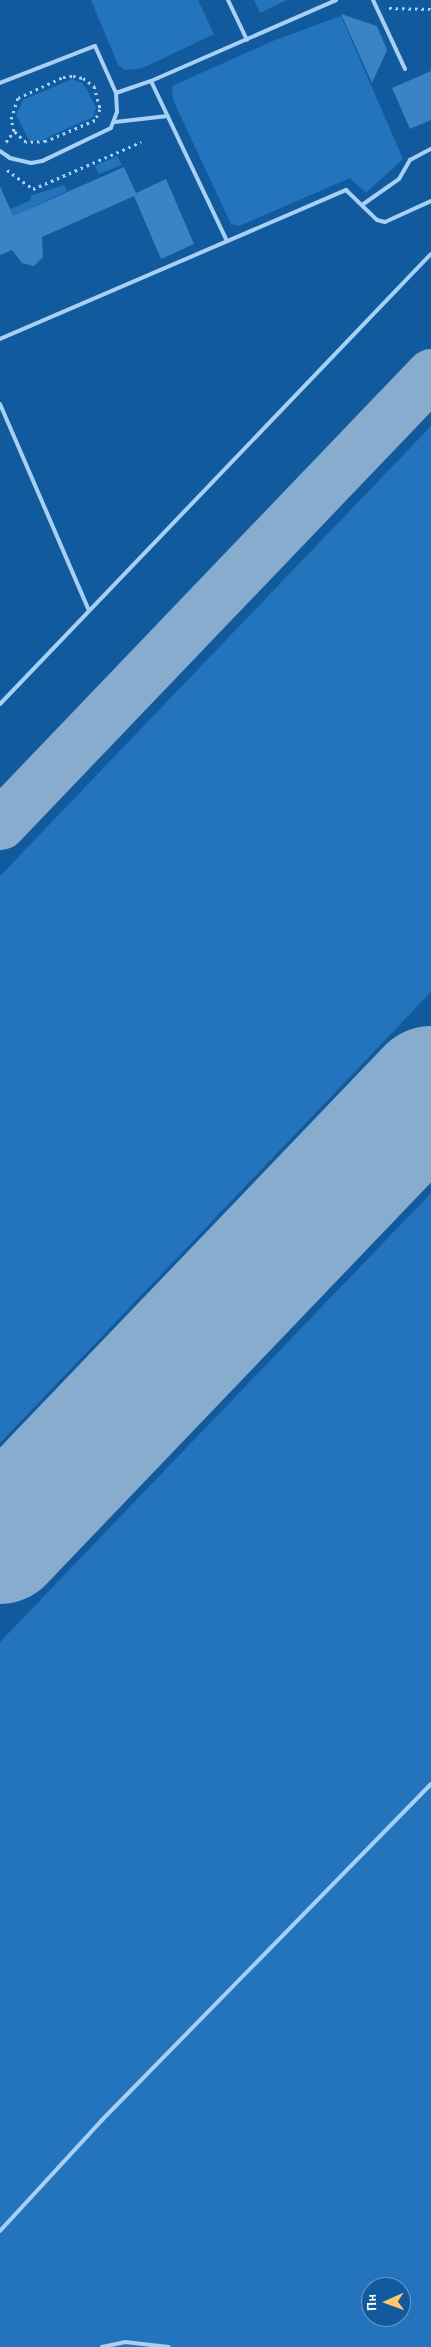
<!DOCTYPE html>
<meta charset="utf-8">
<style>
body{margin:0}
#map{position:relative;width:431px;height:2347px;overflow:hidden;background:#115a9e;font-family:"Alegreya Sans",sans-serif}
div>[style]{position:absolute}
.green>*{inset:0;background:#2374bd}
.taxiway>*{height:51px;margin:-25.5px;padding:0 25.5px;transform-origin:25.5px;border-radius:25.5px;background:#88acce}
.runway>*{height:128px;margin:-64px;padding:0 64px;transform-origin:64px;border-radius:64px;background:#88acce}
.building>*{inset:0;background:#3a83c5}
.path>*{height:3px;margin-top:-1.5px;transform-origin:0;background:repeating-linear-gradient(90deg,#a7d0f5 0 2.5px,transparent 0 6.5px)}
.service>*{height:4px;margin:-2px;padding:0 2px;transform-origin:2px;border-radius:2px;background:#a7d0f5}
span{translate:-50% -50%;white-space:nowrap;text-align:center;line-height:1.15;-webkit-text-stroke:4px #115a9e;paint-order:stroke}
.north{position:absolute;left:361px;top:2277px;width:50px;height:50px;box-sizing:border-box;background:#115a9e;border:1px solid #709cc5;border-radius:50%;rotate:268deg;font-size:14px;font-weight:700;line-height:20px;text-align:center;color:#fff}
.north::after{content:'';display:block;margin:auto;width:18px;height:22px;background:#ffc96b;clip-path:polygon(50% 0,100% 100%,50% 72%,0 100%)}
</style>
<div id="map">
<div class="green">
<div style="clip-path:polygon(91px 0,198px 0,214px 34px,143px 68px,125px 70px,118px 65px)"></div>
<div style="clip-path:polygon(254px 0,287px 0,260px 13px)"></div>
<div style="clip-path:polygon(341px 16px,403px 159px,366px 193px,350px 178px,239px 226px,231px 224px,173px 100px,172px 86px,275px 40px)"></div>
<div style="clip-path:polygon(72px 79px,82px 83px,87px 90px,96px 107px,93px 117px,40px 141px,29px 140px,16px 115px,23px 100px)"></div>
<div style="clip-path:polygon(117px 156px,122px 165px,99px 174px,95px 166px)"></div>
<div style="clip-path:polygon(64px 185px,67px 191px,11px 217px,8px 210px,31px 200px,30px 196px)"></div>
<div style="clip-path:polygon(431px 426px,431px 992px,0 1443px,0 876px)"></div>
<div style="clip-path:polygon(evenodd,431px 1193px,431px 2347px,0 2347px,0 1642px,431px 1193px,371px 2287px,401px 2287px,401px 2317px,371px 2317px,371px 2287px)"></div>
</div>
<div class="taxiway">
<div style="left:0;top:824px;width:623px;rotate:-46.24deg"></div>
</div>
<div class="runway">
<div style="left:0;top:1540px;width:623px;rotate:-46.24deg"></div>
</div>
<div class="building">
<div style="clip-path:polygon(341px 14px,377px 26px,387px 50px,372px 83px)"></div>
<div style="clip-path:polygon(431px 71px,431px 120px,410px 129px,392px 88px)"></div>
<div style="clip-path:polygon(124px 167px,136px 193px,166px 179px,194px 244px,161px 259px,134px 196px,42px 237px,43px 257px,34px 266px,22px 263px,12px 250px,0 255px,0 186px,13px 216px)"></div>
</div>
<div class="path">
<div style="left:389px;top:8px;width:42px;rotate:1.4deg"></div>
<div style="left:73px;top:76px;width:10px;rotate:11deg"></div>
<div style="left:83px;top:78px;width:14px;rotate:36deg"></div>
<div style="left:94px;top:86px;width:24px;rotate:75deg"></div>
<div style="left:100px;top:109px;width:12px;rotate:114deg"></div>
<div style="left:95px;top:120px;width:53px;rotate:156.8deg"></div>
<div style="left:46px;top:141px;width:20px;rotate:177deg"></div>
<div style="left:26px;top:142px;width:16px;rotate:-137deg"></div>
<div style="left:14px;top:131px;width:12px;rotate:-104deg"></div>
<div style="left:11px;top:119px;width:22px;rotate:-72deg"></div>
<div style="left:18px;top:98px;width:50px;rotate:-25deg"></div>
<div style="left:63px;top:77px;width:10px;rotate:-6deg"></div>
<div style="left:6px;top:142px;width:14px;rotate:-54deg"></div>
<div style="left:7px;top:170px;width:32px;rotate:36deg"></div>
<div style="left:33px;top:189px;width:118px;rotate:-23.5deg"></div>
</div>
<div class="service">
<div style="left:228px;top:0;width:44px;rotate:64.6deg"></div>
<div style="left:373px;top:0;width:76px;rotate:65.1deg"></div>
<div style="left:151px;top:81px;width:177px;rotate:64.6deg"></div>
<div style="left:0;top:83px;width:102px;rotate:-21.3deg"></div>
<div style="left:95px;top:46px;width:51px;rotate:65.9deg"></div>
<div style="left:116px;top:93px;width:19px;rotate:87deg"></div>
<div style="left:117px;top:112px;width:17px;rotate:111deg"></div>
<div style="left:111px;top:128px;width:76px;rotate:154.4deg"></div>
<div style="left:42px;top:161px;width:11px;rotate:170deg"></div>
<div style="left:31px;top:163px;width:22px;rotate:-167deg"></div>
<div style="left:10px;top:158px;width:12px;rotate:-145deg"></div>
<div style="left:116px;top:93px;width:37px;rotate:-19deg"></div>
<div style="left:151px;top:81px;width:202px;rotate:-23.6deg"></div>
<div style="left:115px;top:122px;width:53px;rotate:-6.5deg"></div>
<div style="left:362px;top:205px;width:45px;rotate:-35.1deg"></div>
<div style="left:399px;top:179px;width:22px;rotate:-60deg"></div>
<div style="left:410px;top:160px;width:24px;rotate:-28deg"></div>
<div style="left:0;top:339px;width:377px;rotate:-23.3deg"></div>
<div style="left:346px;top:190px;width:43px;rotate:44.1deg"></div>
<div style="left:377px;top:220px;width:8px;rotate:14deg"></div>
<div style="left:385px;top:222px;width:51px;rotate:-24.5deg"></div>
<div style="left:0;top:404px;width:225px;rotate:66.7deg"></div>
<div style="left:0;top:704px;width:623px;rotate:-46.24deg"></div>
<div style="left:0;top:2231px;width:151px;rotate:-47.4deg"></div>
<div style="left:102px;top:2120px;width:470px;rotate:-45.6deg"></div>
<div style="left:102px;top:2347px;width:24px;rotate:-12deg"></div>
<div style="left:125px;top:2342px;width:44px;rotate:6.5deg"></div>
</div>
<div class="north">Пн</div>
</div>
